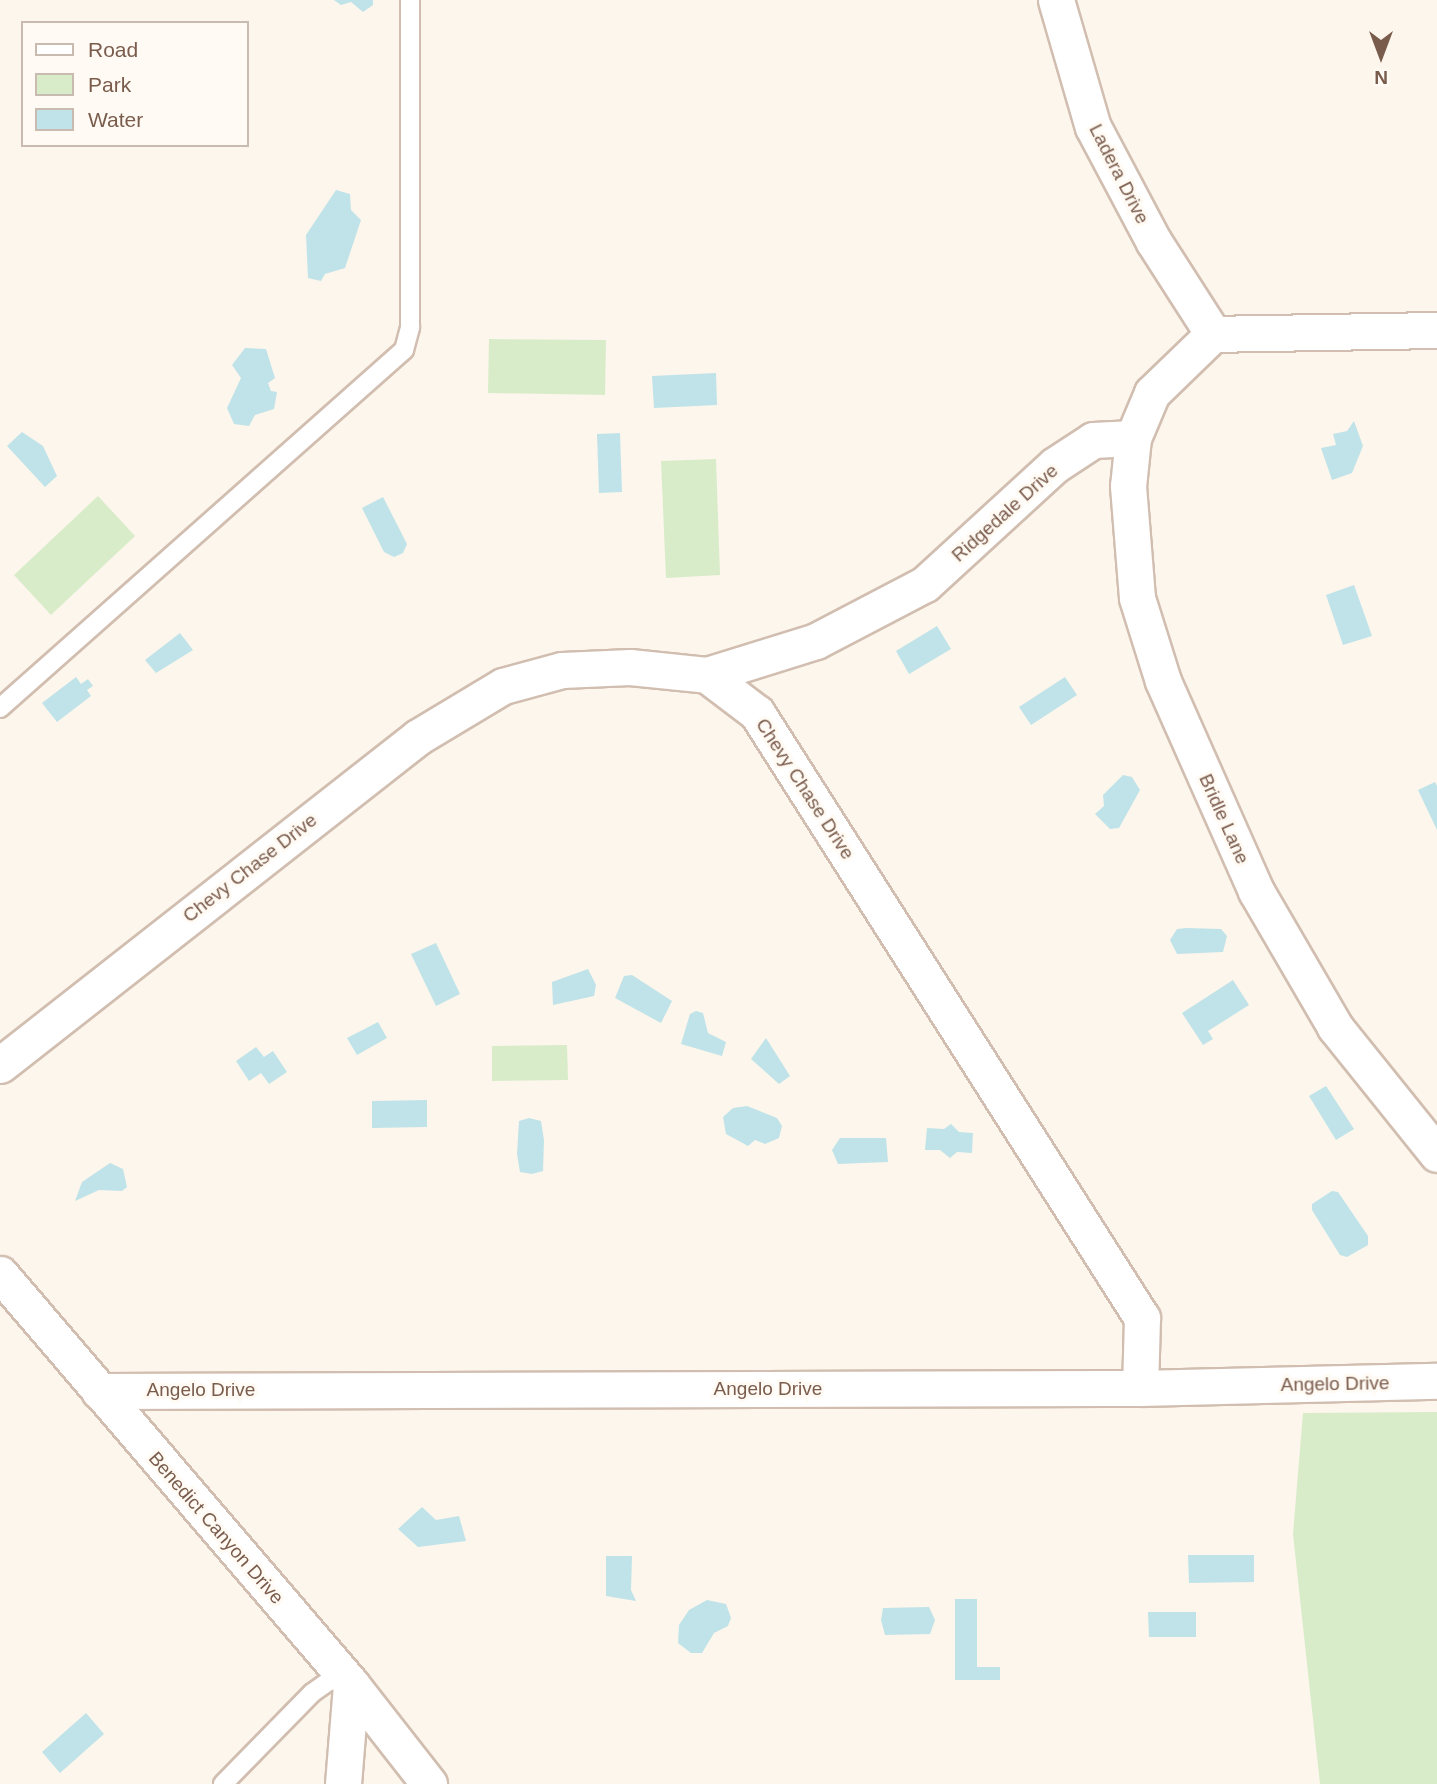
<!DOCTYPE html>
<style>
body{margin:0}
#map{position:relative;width:1437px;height:1784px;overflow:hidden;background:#fdf6ec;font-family:Arial,sans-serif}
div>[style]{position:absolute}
.green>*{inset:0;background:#d8ecc9}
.water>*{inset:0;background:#bfe3e8}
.roads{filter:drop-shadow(2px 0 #d1beb0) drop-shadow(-2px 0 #d1beb0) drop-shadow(0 2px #d1beb0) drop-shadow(0 -2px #d1beb0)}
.service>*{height:18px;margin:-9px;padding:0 9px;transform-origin:9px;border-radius:9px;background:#fff}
.minor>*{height:35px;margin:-17.5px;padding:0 17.5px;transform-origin:17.5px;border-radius:17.5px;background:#fff}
span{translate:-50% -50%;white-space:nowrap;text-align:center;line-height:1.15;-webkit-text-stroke:6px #fffaf3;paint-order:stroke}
.street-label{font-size:19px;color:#7a5c4d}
.legend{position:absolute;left:21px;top:21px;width:228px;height:126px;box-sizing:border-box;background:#fffaf3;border:2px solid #cabbb1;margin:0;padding:9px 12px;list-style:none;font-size:21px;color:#7a5c4d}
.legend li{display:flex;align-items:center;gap:14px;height:35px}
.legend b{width:35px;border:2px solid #cabbb1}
.north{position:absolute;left:1346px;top:21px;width:70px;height:70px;-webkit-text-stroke:5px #fffaf3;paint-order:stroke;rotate:180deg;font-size:19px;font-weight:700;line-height:28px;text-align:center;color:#7a5c4d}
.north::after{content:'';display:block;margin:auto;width:24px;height:32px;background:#7a5c4d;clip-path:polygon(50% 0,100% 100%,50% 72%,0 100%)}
</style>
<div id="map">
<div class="green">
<div style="clip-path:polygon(489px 339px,606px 340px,605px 395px,488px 393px)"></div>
<div style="clip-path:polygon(716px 459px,720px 575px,666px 578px,661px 461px)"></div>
<div style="clip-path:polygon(98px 496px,135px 536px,51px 615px,14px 575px)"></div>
<div style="clip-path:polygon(567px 1045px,568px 1080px,492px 1081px,492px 1046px)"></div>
<div style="clip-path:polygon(1437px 1412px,1437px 1784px,1320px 1784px,1293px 1534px,1303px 1413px)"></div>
</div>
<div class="water">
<div style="clip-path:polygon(334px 0,373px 0,373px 5px,363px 12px,351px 2px,341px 5px)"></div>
<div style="clip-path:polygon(336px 190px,350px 194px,351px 210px,361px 220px,345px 268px,325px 274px,321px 281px,308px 278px,306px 235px)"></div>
<div style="clip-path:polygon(245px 348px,266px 349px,275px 378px,268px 383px,271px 391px,277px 392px,274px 409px,255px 415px,249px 426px,234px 424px,227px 408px,241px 378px,232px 365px)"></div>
<div style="clip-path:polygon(716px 373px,717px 405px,654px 408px,652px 376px)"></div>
<div style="clip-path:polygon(1354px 421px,1363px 446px,1352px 473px,1332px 480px,1321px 448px,1336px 445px,1333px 434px,1347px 431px)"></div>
<div style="clip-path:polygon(22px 432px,43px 446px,57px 476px,45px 487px,7px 446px)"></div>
<div style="clip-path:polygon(620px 433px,622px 492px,599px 493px,597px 434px)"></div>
<div style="clip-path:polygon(383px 497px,407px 544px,403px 553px,394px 557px,384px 552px,362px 508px)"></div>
<div style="clip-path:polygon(1354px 585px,1372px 636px,1343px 645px,1326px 595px)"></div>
<div style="clip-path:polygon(937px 626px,951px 649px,909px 674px,896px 651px)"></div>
<div style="clip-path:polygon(180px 633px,193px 650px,156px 673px,145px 660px)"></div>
<div style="clip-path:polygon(76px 677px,81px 684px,88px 679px,93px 686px,87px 690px,91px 696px,57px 722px,42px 703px)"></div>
<div style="clip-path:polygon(1065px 677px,1077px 695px,1031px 725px,1019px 707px)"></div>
<div style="clip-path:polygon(1123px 775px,1132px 777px,1140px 790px,1119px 828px,1110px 829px,1095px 814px,1104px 806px,1103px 795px)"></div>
<div style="clip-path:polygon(1435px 782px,1437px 786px,1437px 830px,1418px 790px)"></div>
<div style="clip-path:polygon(1186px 928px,1221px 929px,1227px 936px,1223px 952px,1177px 954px,1170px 940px,1177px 929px)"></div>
<div style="clip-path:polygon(436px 943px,460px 994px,436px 1006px,411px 954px)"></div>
<div style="clip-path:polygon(588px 969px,596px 985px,594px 996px,553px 1005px,552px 982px)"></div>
<div style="clip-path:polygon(632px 975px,672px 1001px,661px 1023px,615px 998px,624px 976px)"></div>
<div style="clip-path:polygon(1233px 980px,1249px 1005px,1208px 1031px,1213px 1039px,1203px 1045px,1182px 1013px)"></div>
<div style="clip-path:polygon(696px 1011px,703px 1013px,708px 1033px,726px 1042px,722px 1056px,681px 1044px,690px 1014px)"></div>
<div style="clip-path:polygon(378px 1022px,387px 1038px,357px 1055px,347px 1038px)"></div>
<div style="clip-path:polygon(766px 1038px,790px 1076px,779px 1084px,751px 1059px)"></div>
<div style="clip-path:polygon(256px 1047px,264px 1057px,273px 1051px,287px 1072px,269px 1084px,261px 1073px,249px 1081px,236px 1061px)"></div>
<div style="clip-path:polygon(1326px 1086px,1354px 1129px,1336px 1140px,1309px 1096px)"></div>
<div style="clip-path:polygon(427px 1100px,427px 1127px,372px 1128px,372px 1101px)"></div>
<div style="clip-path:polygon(747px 1106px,777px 1118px,782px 1126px,779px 1138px,765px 1144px,755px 1140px,748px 1146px,726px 1134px,723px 1117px,733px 1108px)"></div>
<div style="clip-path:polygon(529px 1118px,541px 1121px,544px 1140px,543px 1171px,532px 1174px,520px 1172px,517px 1154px,519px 1121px)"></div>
<div style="clip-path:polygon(951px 1124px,959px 1132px,973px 1133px,972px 1153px,957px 1152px,950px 1158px,940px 1150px,925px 1150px,927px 1128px,944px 1129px)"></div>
<div style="clip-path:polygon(840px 1138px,886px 1138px,888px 1162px,838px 1164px,832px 1150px)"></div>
<div style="clip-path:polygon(110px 1163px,123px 1169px,127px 1187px,122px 1191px,99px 1190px,75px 1201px,82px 1182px)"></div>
<div style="clip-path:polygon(1332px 1191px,1338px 1192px,1368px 1236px,1368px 1245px,1347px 1257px,1340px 1255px,1312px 1210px,1312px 1204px)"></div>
<div style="clip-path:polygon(422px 1507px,436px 1520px,459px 1516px,466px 1541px,418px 1547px,398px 1529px)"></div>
<div style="clip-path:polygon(1188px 1555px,1254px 1555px,1254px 1582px,1189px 1583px)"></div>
<div style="clip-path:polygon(606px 1556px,632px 1556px,631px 1590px,636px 1601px,606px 1596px)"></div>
<div style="clip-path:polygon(955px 1599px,977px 1599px,977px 1667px,1000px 1667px,1000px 1680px,955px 1680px)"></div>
<div style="clip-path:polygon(707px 1600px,726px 1604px,731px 1618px,728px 1626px,714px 1633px,702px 1653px,691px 1653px,678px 1643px,679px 1625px,689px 1610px)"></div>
<div style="clip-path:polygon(929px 1607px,935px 1620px,930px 1634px,885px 1635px,881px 1620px,883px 1608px)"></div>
<div style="clip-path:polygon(1196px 1612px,1196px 1637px,1149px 1637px,1148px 1612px)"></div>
<div style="clip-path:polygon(86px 1713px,104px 1734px,60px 1773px,42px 1752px)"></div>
</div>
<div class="roads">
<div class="service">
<div style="left:0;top:708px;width:540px;rotate:-41.55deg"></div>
<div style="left:404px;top:350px;width:24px;rotate:-75deg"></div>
<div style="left:410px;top:327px;width:327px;rotate:-90deg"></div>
<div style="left:223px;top:1784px;width:127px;rotate:-45.6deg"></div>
<div style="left:312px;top:1693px;width:35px;rotate:-35deg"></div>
</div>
<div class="minor">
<div style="left:1056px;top:0;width:132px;rotate:73.8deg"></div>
<div style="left:1093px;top:127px;width:130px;rotate:62.1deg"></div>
<div style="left:1154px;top:242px;width:109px;rotate:57.3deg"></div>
<div style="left:1437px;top:330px;width:224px;rotate:179deg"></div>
<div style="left:1213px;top:334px;width:85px;rotate:136deg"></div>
<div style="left:1152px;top:393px;width:49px;rotate:112.9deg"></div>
<div style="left:1133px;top:438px;width:48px;rotate:95.9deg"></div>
<div style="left:1128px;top:486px;width:112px;rotate:85.4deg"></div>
<div style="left:1137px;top:598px;width:87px;rotate:72.6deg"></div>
<div style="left:1163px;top:681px;width:230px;rotate:66.1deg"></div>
<div style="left:1256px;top:891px;width:157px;rotate:59.8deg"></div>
<div style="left:1335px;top:1027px;width:163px;rotate:51.2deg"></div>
<div style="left:707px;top:675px;width:114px;rotate:-17.3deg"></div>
<div style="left:816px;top:641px;width:123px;rotate:-27.6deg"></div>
<div style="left:925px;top:584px;width:176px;rotate:-42.5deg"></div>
<div style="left:1055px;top:465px;width:45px;rotate:-33.3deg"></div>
<div style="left:1093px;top:440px;width:40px;rotate:-2.9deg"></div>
<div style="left:0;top:1065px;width:531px;rotate:-38.12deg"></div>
<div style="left:418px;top:737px;width:99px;rotate:-31deg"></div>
<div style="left:503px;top:686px;width:61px;rotate:-15.2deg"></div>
<div style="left:562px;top:670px;width:68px;rotate:-2.5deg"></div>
<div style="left:630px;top:667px;width:77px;rotate:5.9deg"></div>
<div style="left:707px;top:675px;width:63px;rotate:37.2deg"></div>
<div style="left:757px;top:713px;width:717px;rotate:57.53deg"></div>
<div style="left:1142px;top:1318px;width:70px;rotate:91.6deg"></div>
<div style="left:0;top:1274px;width:540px;rotate:49.43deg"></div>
<div style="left:351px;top:1684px;width:127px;rotate:52deg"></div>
<div style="left:99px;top:1391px;width:1041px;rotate:-0.17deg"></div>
<div style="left:1140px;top:1388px;width:297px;rotate:-1.4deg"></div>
<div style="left:343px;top:1784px;width:100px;rotate:-85.4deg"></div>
</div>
</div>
<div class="street-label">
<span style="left:1119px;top:174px;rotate:63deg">Ladera Drive</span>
<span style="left:1005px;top:513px;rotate:-42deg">Ridgedale Drive</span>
<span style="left:805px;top:789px;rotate:57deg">Chevy Chase Drive</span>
<span style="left:1224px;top:819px;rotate:66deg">Bridle Lane</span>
<span style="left:250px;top:868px;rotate:-38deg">Chevy Chase Drive</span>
<span style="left:1335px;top:1384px;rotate:-1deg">Angelo Drive</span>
<span style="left:768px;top:1389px">Angelo Drive</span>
<span style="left:201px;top:1390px">Angelo Drive</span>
<span style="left:216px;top:1528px;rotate:49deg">Benedict Canyon Drive</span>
</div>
<ul class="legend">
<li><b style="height:9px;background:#fff"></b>Road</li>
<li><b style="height:19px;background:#d8ecc9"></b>Park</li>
<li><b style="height:19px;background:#bfe3e8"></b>Water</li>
</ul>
<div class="north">N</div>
</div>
